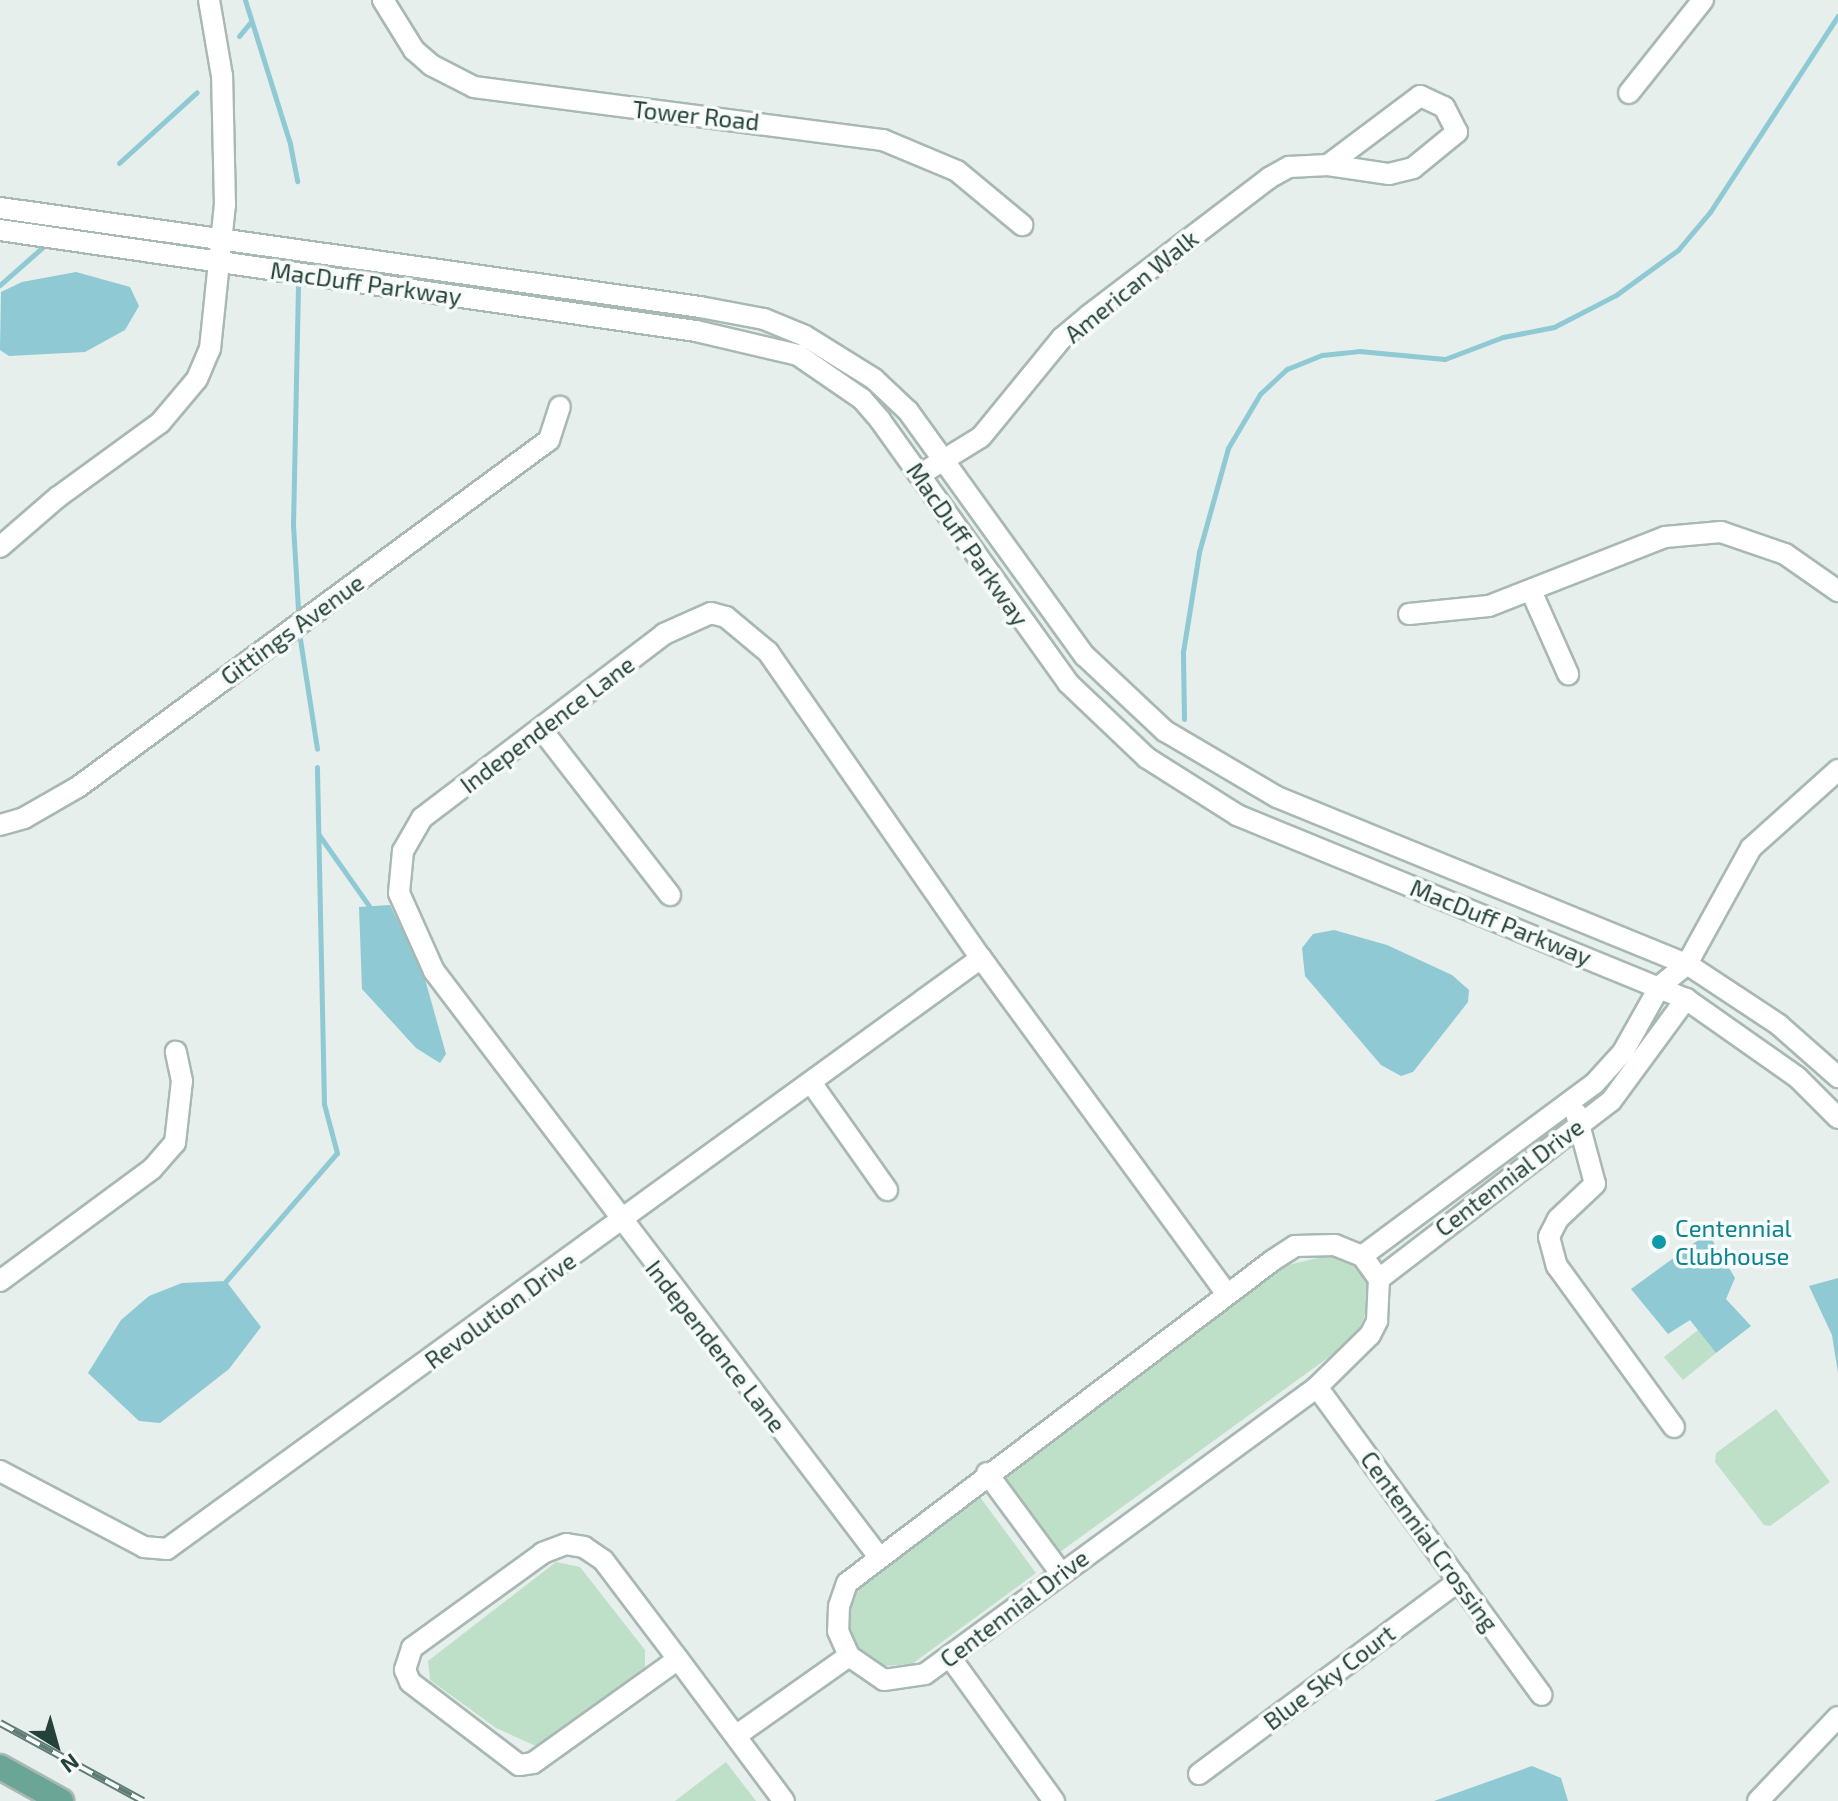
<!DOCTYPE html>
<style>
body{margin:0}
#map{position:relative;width:1838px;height:1801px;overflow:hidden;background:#e6efeb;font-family:"Exo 2",sans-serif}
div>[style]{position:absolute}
.green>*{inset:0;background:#bfe0c8}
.water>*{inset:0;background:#8ec9d4}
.stream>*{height:5px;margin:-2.5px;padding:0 2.5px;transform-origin:2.5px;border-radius:2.5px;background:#8ec9d4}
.roads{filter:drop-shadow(2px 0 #a8b8b2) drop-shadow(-2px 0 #a8b8b2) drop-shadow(0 2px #a8b8b2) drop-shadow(0 -2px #a8b8b2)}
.minor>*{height:20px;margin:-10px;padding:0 10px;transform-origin:10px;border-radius:10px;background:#fff}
.major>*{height:24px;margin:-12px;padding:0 12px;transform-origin:12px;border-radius:12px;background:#6aa596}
.rail>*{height:8px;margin-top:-4px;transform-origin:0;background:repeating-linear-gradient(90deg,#f7fbf9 0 15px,#5f7d75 0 30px);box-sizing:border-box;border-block:2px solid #5f7d75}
.dots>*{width:22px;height:22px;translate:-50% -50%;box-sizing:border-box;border:4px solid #f7fbf9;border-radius:50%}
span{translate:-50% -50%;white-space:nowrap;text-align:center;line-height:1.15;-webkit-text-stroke:7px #f7fbf9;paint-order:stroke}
.street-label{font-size:24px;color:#24423a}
.culture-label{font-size:24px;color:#0d838f}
.left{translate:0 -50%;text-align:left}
.north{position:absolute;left:16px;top:1705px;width:80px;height:80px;-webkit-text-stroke:6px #f7fbf9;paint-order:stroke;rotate:143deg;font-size:22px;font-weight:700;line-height:32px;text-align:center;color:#24423a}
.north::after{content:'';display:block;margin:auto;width:28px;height:36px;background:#24423a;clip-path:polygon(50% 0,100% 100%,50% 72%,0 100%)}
</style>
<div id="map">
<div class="green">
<div style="clip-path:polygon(1335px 1254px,1364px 1267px,1374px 1296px,1354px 1339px,1060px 1552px,1006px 1480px,1009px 1471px,1288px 1265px)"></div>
<div style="clip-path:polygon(1698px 1330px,1716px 1353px,1683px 1380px,1664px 1357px)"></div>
<div style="clip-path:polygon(1776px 1409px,1830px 1482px,1770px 1526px,1764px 1525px,1715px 1462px,1716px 1453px)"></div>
<div style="clip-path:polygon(977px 1493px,1036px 1573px,912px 1664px,885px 1666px,861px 1655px,844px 1626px,858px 1581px)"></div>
<div style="clip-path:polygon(556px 1562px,580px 1567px,645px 1650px,645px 1667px,538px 1747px,496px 1728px,430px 1680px,428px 1661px)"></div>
<div style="clip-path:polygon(726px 1762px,756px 1801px,675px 1801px)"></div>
</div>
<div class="water">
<div style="clip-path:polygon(76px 272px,130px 287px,139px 306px,125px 330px,85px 352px,9px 356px,0 350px,1px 292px,22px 282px)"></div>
<div style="clip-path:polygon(390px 905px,423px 972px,446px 1054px,440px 1063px,416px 1048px,362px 989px,359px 907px)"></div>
<div style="clip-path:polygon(1334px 930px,1387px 945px,1452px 975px,1469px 990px,1468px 1002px,1413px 1072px,1401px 1076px,1381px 1065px,1305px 976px,1302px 948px,1313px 934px)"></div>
<div style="clip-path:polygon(1708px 1233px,1735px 1278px,1726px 1299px,1751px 1326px,1716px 1353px,1690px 1320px,1668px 1334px,1631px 1289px)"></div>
<div style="clip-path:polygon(1838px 1278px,1838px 1373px,1832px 1335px,1809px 1286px)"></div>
<div style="clip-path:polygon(226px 1281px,261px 1327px,229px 1369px,160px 1423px,139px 1421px,88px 1373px,121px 1320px,149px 1296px,182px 1283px)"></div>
<div style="clip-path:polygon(1532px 1766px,1561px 1778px,1568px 1801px,1434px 1801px)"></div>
</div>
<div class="stream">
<div style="left:245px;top:0;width:151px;rotate:72.6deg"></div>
<div style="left:290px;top:144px;width:38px;rotate:79deg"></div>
<div style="left:239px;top:36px;width:17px;rotate:-50deg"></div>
<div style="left:119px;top:163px;width:105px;rotate:-42.3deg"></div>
<div style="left:0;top:285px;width:60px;rotate:-41.6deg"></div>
<div style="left:298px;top:609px;width:84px;rotate:-93.4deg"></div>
<div style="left:293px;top:525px;width:242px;rotate:-88.8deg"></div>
<div style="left:300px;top:639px;width:111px;rotate:81.2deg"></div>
<div style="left:1184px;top:719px;width:67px;rotate:-90.9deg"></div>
<div style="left:1183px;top:652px;width:101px;rotate:-80.9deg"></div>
<div style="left:1199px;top:552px;width:108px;rotate:-74.4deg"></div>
<div style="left:1228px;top:448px;width:63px;rotate:-59.3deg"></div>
<div style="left:1260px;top:394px;width:37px;rotate:-43deg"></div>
<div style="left:1287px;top:369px;width:38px;rotate:-22deg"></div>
<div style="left:1322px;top:355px;width:37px;rotate:-6deg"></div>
<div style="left:1359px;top:351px;width:86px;rotate:5.3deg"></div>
<div style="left:1445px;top:359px;width:62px;rotate:-20.8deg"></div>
<div style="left:1503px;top:337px;width:52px;rotate:-11.1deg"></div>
<div style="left:1554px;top:327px;width:70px;rotate:-27.3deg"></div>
<div style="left:1616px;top:295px;width:77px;rotate:-36deg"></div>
<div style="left:1678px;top:250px;width:50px;rotate:-49.9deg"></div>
<div style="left:1710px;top:212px;width:234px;rotate:-56.9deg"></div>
<div style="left:319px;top:835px;width:87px;rotate:54.8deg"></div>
<div style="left:226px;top:1281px;width:169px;rotate:-49.1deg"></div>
<div style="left:337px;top:1153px;width:51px;rotate:-104.9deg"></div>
<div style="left:324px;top:1104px;width:337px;rotate:-91.2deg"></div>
</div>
<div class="roads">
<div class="minor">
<div style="left:383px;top:0;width:59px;rotate:58.2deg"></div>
<div style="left:414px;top:50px;width:23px;rotate:41deg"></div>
<div style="left:431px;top:65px;width:48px;rotate:27.1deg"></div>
<div style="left:474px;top:87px;width:412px;rotate:7.4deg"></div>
<div style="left:883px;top:140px;width:80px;rotate:22.7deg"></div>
<div style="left:957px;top:171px;width:85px;rotate:39.7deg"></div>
<div style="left:1629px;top:93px;width:119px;rotate:-51.5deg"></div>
<div style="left:0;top:208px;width:707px;rotate:8.05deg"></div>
<div style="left:700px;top:307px;width:65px;rotate:10.6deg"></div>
<div style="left:764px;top:319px;width:44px;rotate:22.5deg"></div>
<div style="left:805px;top:336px;width:81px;rotate:31.9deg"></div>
<div style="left:874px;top:379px;width:47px;rotate:43.3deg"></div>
<div style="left:908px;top:411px;width:302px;rotate:54.2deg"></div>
<div style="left:1085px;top:656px;width:110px;rotate:43.2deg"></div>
<div style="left:1165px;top:731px;width:130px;rotate:30.5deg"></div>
<div style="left:1277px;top:797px;width:443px;rotate:22.2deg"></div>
<div style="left:1687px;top:964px;width:110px;rotate:33.5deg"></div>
<div style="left:1779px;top:1025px;width:79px;rotate:41.4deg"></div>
<div style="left:0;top:230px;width:703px;rotate:8.26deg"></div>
<div style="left:696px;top:331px;width:105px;rotate:13.2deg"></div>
<div style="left:798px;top:355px;width:78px;rotate:34.5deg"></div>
<div style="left:862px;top:399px;width:28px;rotate:49deg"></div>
<div style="left:880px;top:420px;width:323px;rotate:54.4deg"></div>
<div style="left:1068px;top:683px;width:109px;rotate:43.5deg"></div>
<div style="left:1147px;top:758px;width:107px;rotate:32.3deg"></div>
<div style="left:1237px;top:815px;width:485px;rotate:22.3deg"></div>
<div style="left:1686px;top:999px;width:136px;rotate:35.1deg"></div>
<div style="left:1797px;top:1077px;width:58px;rotate:45deg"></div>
<div style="left:921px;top:474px;width:70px;rotate:-31.7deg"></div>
<div style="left:981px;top:437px;width:128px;rotate:-50.7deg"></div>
<div style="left:1062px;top:338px;width:34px;rotate:-40deg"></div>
<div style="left:1088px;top:316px;width:228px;rotate:-37.3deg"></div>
<div style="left:1269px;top:178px;width:23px;rotate:-29deg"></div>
<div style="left:1289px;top:167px;width:39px;rotate:-3deg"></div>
<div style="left:1328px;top:165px;width:62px;rotate:8.4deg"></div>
<div style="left:1389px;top:174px;width:25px;rotate:-14deg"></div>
<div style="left:1413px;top:168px;width:57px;rotate:-39.3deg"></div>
<div style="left:1457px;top:132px;width:28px;rotate:-117deg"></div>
<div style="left:1444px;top:107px;width:26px;rotate:-155deg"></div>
<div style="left:1420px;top:96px;width:115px;rotate:143.1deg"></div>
<div style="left:0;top:547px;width:77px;rotate:-40.8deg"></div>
<div style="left:58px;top:497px;width:126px;rotate:-36deg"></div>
<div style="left:160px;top:423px;width:57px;rotate:-49.9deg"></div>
<div style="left:197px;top:379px;width:33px;rotate:-67deg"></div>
<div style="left:210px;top:349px;width:145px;rotate:-84.1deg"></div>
<div style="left:225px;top:205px;width:129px;rotate:-91.3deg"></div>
<div style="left:222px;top:76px;width:77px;rotate:-99.7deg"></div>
<div style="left:1532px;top:593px;width:89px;rotate:66deg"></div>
<div style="left:1409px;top:614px;width:80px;rotate:-5.7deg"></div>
<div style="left:1489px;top:606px;width:189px;rotate:-21.4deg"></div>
<div style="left:1665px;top:537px;width:56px;rotate:-5.1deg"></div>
<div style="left:1721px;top:532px;width:68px;rotate:19deg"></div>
<div style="left:1785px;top:554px;width:65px;rotate:34.9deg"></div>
<div style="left:542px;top:730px;width:209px;rotate:52.2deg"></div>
<div style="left:0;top:825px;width:25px;rotate:-16deg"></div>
<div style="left:24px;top:818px;width:62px;rotate:-29.9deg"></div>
<div style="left:78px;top:787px;width:585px;rotate:-36.38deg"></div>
<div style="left:549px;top:440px;width:35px;rotate:-72deg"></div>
<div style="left:812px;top:1084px;width:130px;rotate:54.7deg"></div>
<div style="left:1576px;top:1113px;width:73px;rotate:75deg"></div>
<div style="left:1595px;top:1184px;width:51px;rotate:136.6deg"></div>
<div style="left:1558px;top:1219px;width:20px;rotate:117deg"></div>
<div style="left:1549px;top:1237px;width:30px;rotate:75deg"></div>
<div style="left:1557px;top:1266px;width:199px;rotate:54deg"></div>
<div style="left:1362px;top:1256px;width:289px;rotate:-36.6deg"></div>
<div style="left:1594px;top:1084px;width:43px;rotate:-47.8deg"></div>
<div style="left:1623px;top:1052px;width:76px;rotate:-60.7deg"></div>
<div style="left:1660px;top:986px;width:35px;rotate:-39deg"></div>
<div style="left:1687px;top:964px;width:132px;rotate:-61.1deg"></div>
<div style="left:1751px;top:848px;width:117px;rotate:-41.9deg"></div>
<div style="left:1379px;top:1279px;width:29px;rotate:-126deg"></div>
<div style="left:1362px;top:1256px;width:29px;rotate:-158deg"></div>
<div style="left:1335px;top:1245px;width:40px;rotate:178.6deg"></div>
<div style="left:1295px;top:1246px;width:27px;rotate:147deg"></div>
<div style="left:1272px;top:1261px;width:533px;rotate:142.85deg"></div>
<div style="left:847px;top:1583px;width:24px;rotate:109deg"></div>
<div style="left:839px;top:1606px;width:25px;rotate:92deg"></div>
<div style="left:838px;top:1631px;width:27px;rotate:66deg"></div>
<div style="left:849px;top:1656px;width:42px;rotate:34.4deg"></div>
<div style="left:884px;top:1680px;width:41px;rotate:-8.3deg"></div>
<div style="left:925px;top:1674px;width:486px;rotate:-36.2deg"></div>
<div style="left:1317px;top:1387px;width:74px;rotate:-44.5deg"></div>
<div style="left:1370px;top:1335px;width:16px;rotate:-63deg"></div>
<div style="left:1377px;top:1321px;width:42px;rotate:-87.3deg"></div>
<div style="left:1379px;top:1279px;width:292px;rotate:-37.5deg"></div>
<div style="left:1611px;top:1101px;width:127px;rotate:-53.7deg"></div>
<div style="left:0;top:1281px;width:189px;rotate:-36.4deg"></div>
<div style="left:152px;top:1169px;width:35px;rotate:-49deg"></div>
<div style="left:175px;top:1143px;width:62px;rotate:-83.6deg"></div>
<div style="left:182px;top:1081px;width:30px;rotate:-102deg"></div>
<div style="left:1317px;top:1387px;width:381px;rotate:53.9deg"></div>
<div style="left:0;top:1471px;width:163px;rotate:27.8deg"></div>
<div style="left:144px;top:1547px;width:23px;rotate:5deg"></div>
<div style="left:167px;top:1549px;width:1006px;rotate:-35.98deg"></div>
<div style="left:987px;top:1473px;width:123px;rotate:53.6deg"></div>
<div style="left:879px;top:1557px;width:736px;rotate:-127.21deg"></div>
<div style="left:434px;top:971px;width:85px;rotate:-114.2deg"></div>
<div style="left:399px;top:893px;width:42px;rotate:-84.6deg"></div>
<div style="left:403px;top:851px;width:38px;rotate:-60deg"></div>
<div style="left:422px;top:818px;width:304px;rotate:-37.2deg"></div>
<div style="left:664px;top:634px;width:51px;rotate:-24.1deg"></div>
<div style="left:711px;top:613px;width:16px;rotate:15deg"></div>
<div style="left:726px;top:617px;width:55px;rotate:39.8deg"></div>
<div style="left:768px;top:652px;width:373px;rotate:55.2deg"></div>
<div style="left:981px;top:958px;width:416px;rotate:53.8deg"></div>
<div style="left:950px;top:1657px;width:178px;rotate:54.2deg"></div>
<div style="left:678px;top:1659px;width:124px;rotate:-127.1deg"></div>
<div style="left:603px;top:1560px;width:23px;rotate:-146deg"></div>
<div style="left:584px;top:1547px;width:18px;rotate:-171deg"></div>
<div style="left:566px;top:1544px;width:25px;rotate:159deg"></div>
<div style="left:543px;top:1553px;width:162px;rotate:144.1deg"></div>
<div style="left:412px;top:1648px;width:23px;rotate:108deg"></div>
<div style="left:405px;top:1670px;width:13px;rotate:67deg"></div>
<div style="left:410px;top:1682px;width:137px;rotate:37.3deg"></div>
<div style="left:519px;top:1765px;width:14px;rotate:-8deg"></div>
<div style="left:533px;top:1763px;width:178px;rotate:-35.6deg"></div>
<div style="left:678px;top:1659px;width:177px;rotate:53.3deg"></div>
<div style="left:737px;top:1735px;width:137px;rotate:-35.2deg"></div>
<div style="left:1199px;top:1774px;width:324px;rotate:-36.6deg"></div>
<div style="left:1758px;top:1801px;width:116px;rotate:-46.4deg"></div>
</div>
<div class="major">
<div style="left:0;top:1767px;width:70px;rotate:29.1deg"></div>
</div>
</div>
<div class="rail">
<div style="left:0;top:1723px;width:163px;rotate:28.6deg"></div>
</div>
<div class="dots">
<div style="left:1659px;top:1242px;background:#0f9aa8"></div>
</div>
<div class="street-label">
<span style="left:696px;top:115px;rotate:6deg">Tower Road</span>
<span style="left:366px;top:283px;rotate:8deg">MacDuff Parkway</span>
<span style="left:1131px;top:286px;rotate:-39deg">American Walk</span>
<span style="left:968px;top:544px;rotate:55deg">MacDuff Parkway</span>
<span style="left:292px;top:629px;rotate:-36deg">Gittings Avenue</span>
<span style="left:547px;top:724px;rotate:-37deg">Independence Lane</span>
<span style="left:1501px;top:922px;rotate:22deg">MacDuff Parkway</span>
<span style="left:1509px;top:1177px;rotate:-37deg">Centennial Drive</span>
<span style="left:500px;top:1310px;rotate:-36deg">Revolution Drive</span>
<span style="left:716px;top:1346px;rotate:52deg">Independence Lane</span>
<span style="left:1430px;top:1541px;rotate:54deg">Centennial Crossing</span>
<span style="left:1014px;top:1608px;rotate:-37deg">Centennial Drive</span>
<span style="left:1329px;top:1677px;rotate:-37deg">Blue Sky Court</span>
</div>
<div class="culture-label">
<span class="left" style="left:1675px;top:1242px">Centennial<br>Clubhouse</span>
</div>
<div class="north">N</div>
</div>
